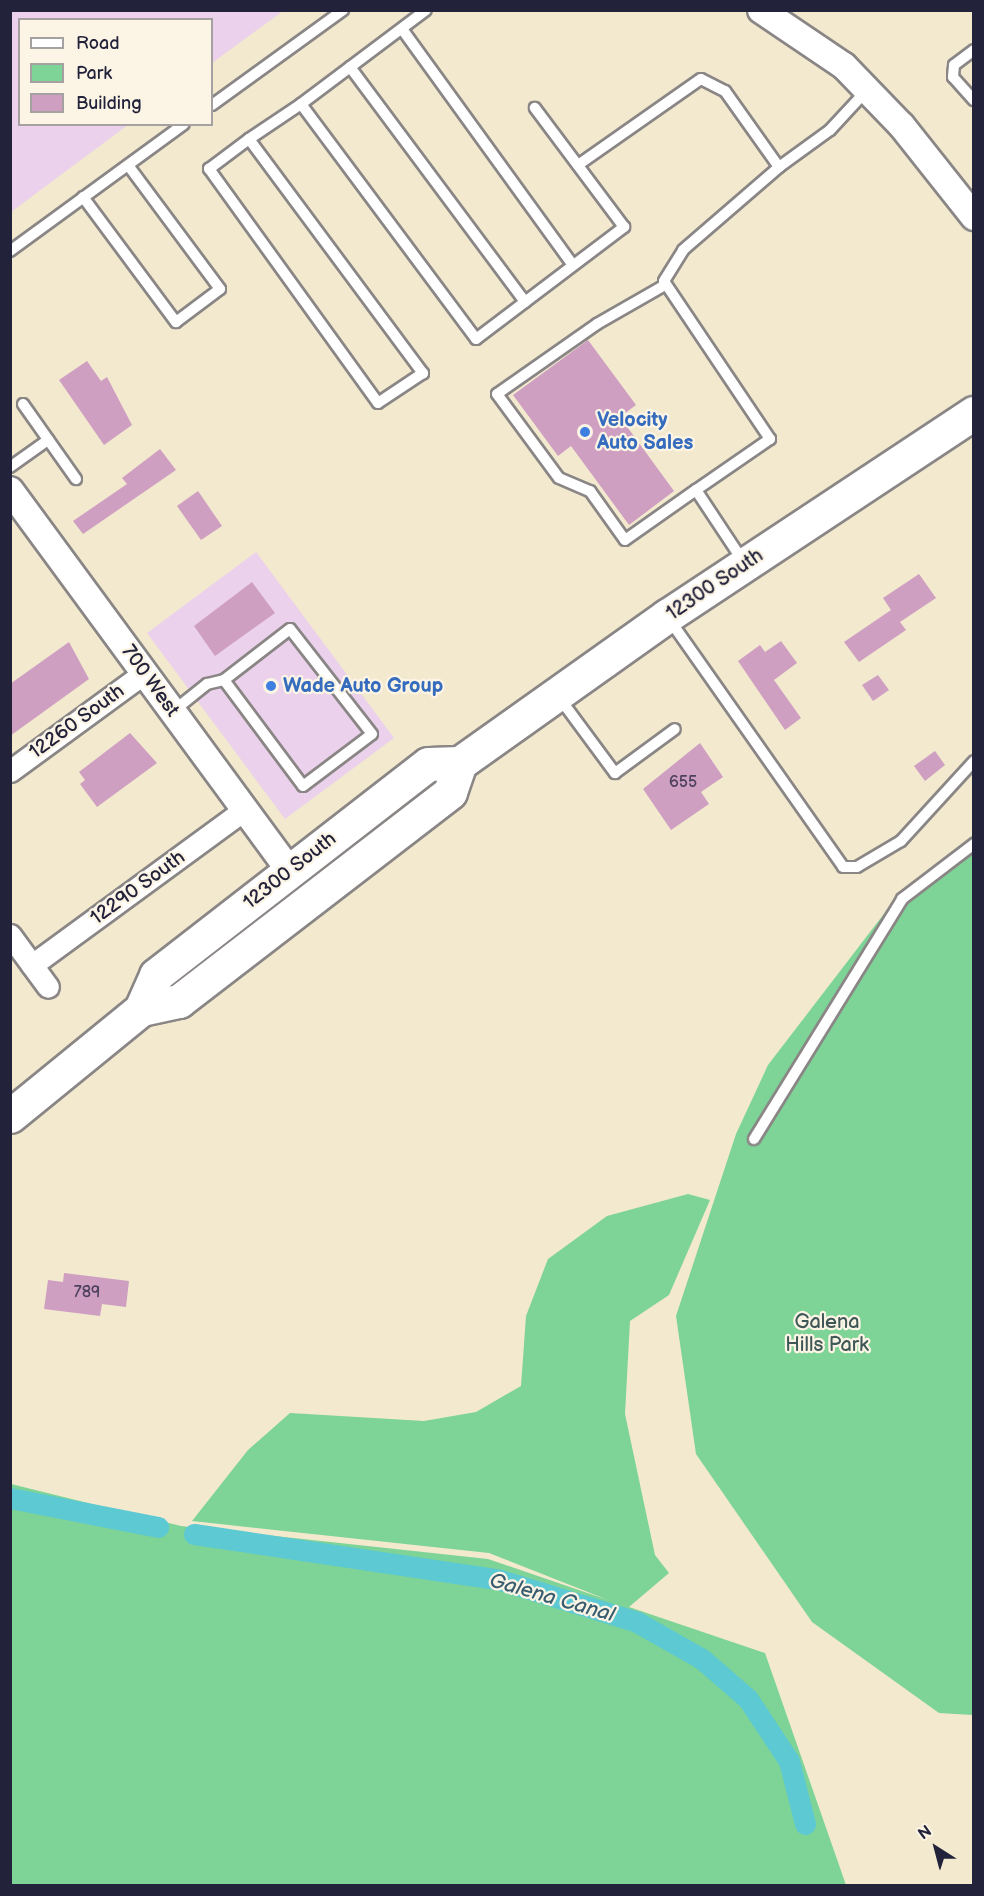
<!DOCTYPE html>
<style>
body{margin:0}
#map{position:relative;width:984px;height:1896px;overflow:hidden;background:#f2e9cf;font-family:"Balsamiq Sans",sans-serif}
div>[style]{position:absolute}
.built>*{inset:0;background:#ebd1eb}
.green>*{inset:0;background:#7ed397}
.canal>*{height:21px;margin:-10.5px;padding:0 10.5px;transform-origin:10.5px;border-radius:10.5px;background:#5dc9d3}
.building>*{inset:0;background:#cf9fc2}
.roads{filter:drop-shadow(2px 0 #8a8685) drop-shadow(-2px 0 #8a8685) drop-shadow(0 2px #8a8685) drop-shadow(0 -2px #8a8685)}
.service>*{height:10px;margin:-5px;padding:0 5px;transform-origin:5px;border-radius:5px;background:#fff}
.minor>*{height:21px;margin:-10.5px;padding:0 10.5px;transform-origin:10.5px;border-radius:10.5px;background:#fff}
.tertiary>*{height:26px;margin:-13px;padding:0 13px;transform-origin:13px;border-radius:13px;background:#fff}
.primary>*{height:33px;margin:-16.5px;padding:0 16.5px;transform-origin:16.5px;border-radius:16.5px;background:#fff}
.dots>*{width:16px;height:16px;translate:-50% -50%;box-sizing:border-box;border:3px solid #fcf5e5;border-radius:50%}
span{translate:-50% -50%;white-space:nowrap;text-align:center;line-height:1.15;-webkit-text-stroke:4.5px #fcf5e5;paint-order:stroke}
.number-label{font-size:16px;color:#4d415d}
.number-label span{-webkit-text-stroke-width:0}
.shop-label{font-size:20px;color:#366cbe;font-weight:700}
.left{translate:0 -50%;text-align:left}
.street-label{font-size:20px;color:#22223b}
.park-label{font-size:20px;color:#3e5757}
.water-label{font-size:21px;color:#375c70;font-style:italic}
.frame{position:absolute;inset:0;border:12px solid #22223b;pointer-events:none}
.legend{position:absolute;left:18px;top:18px;width:195px;height:108px;box-sizing:border-box;background:#fcf5e5;border:2px solid #a5a1a1;margin:0;padding:8px 10px;list-style:none;font-size:18px;color:#22223b}
.legend li{display:flex;align-items:center;gap:12px;height:30px}
.legend b{width:30px;border:2px solid #a5a1a1}
.north{position:absolute;left:906px;top:1818px;width:60px;height:60px;-webkit-text-stroke:4px #fcf5e5;paint-order:stroke;rotate:324deg;font-size:16px;font-weight:700;line-height:24px;text-align:center;color:#22223b}
.north::after{content:'';display:block;margin:auto;width:21px;height:27px;background:#22223b;clip-path:polygon(50% 0,100% 100%,50% 72%,0 100%)}
</style>
<div id="map">
<div class="built">
<div style="clip-path:polygon(11px 10px,283px 10px,283px 11px,212px 63px,212px 20px,20px 20px,20px 124px,128px 125px,11px 212px)"></div>
<div style="clip-path:polygon(256px 552px,394px 738px,285px 819px,147px 633px)"></div>
</div>
<div class="green">
<div style="clip-path:polygon(973px 835px,973px 1715px,939px 1713px,812px 1622px,696px 1454px,676px 1316px,736px 1134px,768px 1065px,900px 893px)"></div>
<div style="clip-path:polygon(688px 1194px,710px 1200px,669px 1295px,630px 1321px,625px 1414px,655px 1555px,669px 1573px,629px 1607px,765px 1653px,846px 1885px,11px 1885px,11px 1484px,181px 1526px,488px 1559px,608px 1600px,489px 1553px,192px 1521px,248px 1450px,290px 1413px,424px 1421px,476px 1412px,521px 1386px,526px 1316px,548px 1259px,607px 1216px)"></div>
</div>
<div class="canal">
<div style="left:10px;top:1498px;width:151px;rotate:11.1deg"></div>
<div style="left:194px;top:1534px;width:309px;rotate:8.5deg"></div>
<div style="left:500px;top:1580px;width:143px;rotate:17deg"></div>
<div style="left:637px;top:1622px;width:75px;rotate:29.6deg"></div>
<div style="left:702px;top:1659px;width:61px;rotate:41deg"></div>
<div style="left:748px;top:1699px;width:74px;rotate:56.5deg"></div>
<div style="left:789px;top:1761px;width:65px;rotate:75.7deg"></div>
</div>
<div class="building">
<div style="clip-path:polygon(588px 340px,636px 405px,620px 417px,674px 491px,629px 525px,571px 446px,558px 456px,513px 395px)"></div>
<div style="clip-path:polygon(87px 361px,101px 381px,107px 377px,132px 425px,104px 445px,59px 380px)"></div>
<div style="clip-path:polygon(160px 449px,176px 470px,83px 534px,73px 521px,127px 484px,122px 478px)"></div>
<div style="clip-path:polygon(198px 491px,222px 526px,201px 540px,177px 506px)"></div>
<div style="clip-path:polygon(919px 574px,936px 598px,900px 622px,906px 630px,859px 662px,844px 642px,891px 610px,883px 598px)"></div>
<div style="clip-path:polygon(252px 582px,275px 613px,215px 656px,194px 626px)"></div>
<div style="clip-path:polygon(781px 641px,797px 663px,774px 680px,801px 718px,785px 730px,738px 661px,760px 645px,765px 652px)"></div>
<div style="clip-path:polygon(69px 642px,89px 679px,10px 736px,10px 684px)"></div>
<div style="clip-path:polygon(878px 675px,889px 690px,873px 701px,862px 685px)"></div>
<div style="clip-path:polygon(130px 733px,157px 763px,97px 807px,80px 784px,85px 780px,79px 772px)"></div>
<div style="clip-path:polygon(700px 743px,723px 777px,701px 792px,709px 804px,671px 830px,643px 789px)"></div>
<div style="clip-path:polygon(935px 751px,945px 765px,925px 781px,914px 766px)"></div>
<div style="clip-path:polygon(64px 1273px,129px 1281px,126px 1307px,102px 1304px,100px 1316px,44px 1309px,48px 1280px,63px 1282px)"></div>
</div>
<div class="roads">
<div class="service">
<div style="left:402px;top:29px;width:291px;rotate:54.1deg"></div>
<div style="left:974px;top:50px;width:25px;rotate:143deg"></div>
<div style="left:954px;top:65px;width:12px;rotate:95deg"></div>
<div style="left:953px;top:77px;width:31px;rotate:48deg"></div>
<div style="left:350px;top:67px;width:293px;rotate:53.3deg"></div>
<div style="left:301px;top:104px;width:293px;rotate:53.3deg"></div>
<div style="left:476px;top:339px;width:186px;rotate:-37.1deg"></div>
<div style="left:624px;top:227px;width:149px;rotate:-126.8deg"></div>
<div style="left:212px;top:105px;width:162px;rotate:-35.9deg"></div>
<div style="left:249px;top:139px;width:292px;rotate:53.4deg"></div>
<div style="left:423px;top:373px;width:54px;rotate:146.3deg"></div>
<div style="left:378px;top:403px;width:289px;rotate:-125.8deg"></div>
<div style="left:209px;top:169px;width:50px;rotate:-36.9deg"></div>
<div style="left:249px;top:139px;width:63px;rotate:-33.9deg"></div>
<div style="left:301px;top:104px;width:156px;rotate:-36.9deg"></div>
<div style="left:578px;top:165px;width:150px;rotate:-35deg"></div>
<div style="left:701px;top:79px;width:27px;rotate:27deg"></div>
<div style="left:725px;top:91px;width:93px;rotate:54.6deg"></div>
<div style="left:779px;top:167px;width:63px;rotate:-36deg"></div>
<div style="left:830px;top:130px;width:54px;rotate:-47.2deg"></div>
<div style="left:83px;top:197px;width:156px;rotate:53.4deg"></div>
<div style="left:176px;top:322px;width:55px;rotate:-36.9deg"></div>
<div style="left:220px;top:289px;width:154px;rotate:-126.6deg"></div>
<div style="left:10px;top:251px;width:215px;rotate:-36.1deg"></div>
<div style="left:665px;top:285px;width:78px;rotate:150.2deg"></div>
<div style="left:597px;top:324px;width:122px;rotate:145deg"></div>
<div style="left:497px;top:394px;width:104px;rotate:53.6deg"></div>
<div style="left:559px;top:478px;width:34px;rotate:23deg"></div>
<div style="left:590px;top:491px;width:60px;rotate:54.5deg"></div>
<div style="left:625px;top:540px;width:87px;rotate:-35.2deg"></div>
<div style="left:23px;top:404px;width:92px;rotate:54.8deg"></div>
<div style="left:10px;top:467px;width:47px;rotate:-35.4deg"></div>
<div style="left:743px;top:561px;width:85px;rotate:-123.5deg"></div>
<div style="left:696px;top:490px;width:90px;rotate:-34.6deg"></div>
<div style="left:770px;top:439px;width:190px;rotate:-123.9deg"></div>
<div style="left:664px;top:281px;width:36px;rotate:-58deg"></div>
<div style="left:683px;top:250px;width:127px;rotate:-40.8deg"></div>
<div style="left:669px;top:619px;width:303px;rotate:54.9deg"></div>
<div style="left:843px;top:867px;width:14px"></div>
<div style="left:857px;top:867px;width:51px;rotate:-30.6deg"></div>
<div style="left:901px;top:841px;width:108px;rotate:-47.6deg"></div>
<div style="left:558px;top:696px;width:96px;rotate:53.5deg"></div>
<div style="left:615px;top:773px;width:74px;rotate:-36.3deg"></div>
<div style="left:172px;top:712px;width:45px;rotate:-38.7deg"></div>
<div style="left:207px;top:684px;width:17px;rotate:-13deg"></div>
<div style="left:224px;top:680px;width:132px;rotate:53.3deg"></div>
<div style="left:303px;top:786px;width:86px;rotate:-37deg"></div>
<div style="left:372px;top:734px;width:133px;rotate:-128deg"></div>
<div style="left:290px;top:629px;width:83px;rotate:142.3deg"></div>
<div style="left:754px;top:1139px;width:282px;rotate:-58.3deg"></div>
<div style="left:902px;top:899px;width:91px;rotate:-37.4deg"></div>
</div>
<div class="minor">
<div style="left:10px;top:771px;width:166px;rotate:-36.2deg"></div>
<div style="left:10px;top:935px;width:64px;rotate:53.8deg"></div>
<div style="left:32px;top:965px;width:263px;rotate:-36.2deg"></div>
</div>
<div class="tertiary">
<div style="left:761px;top:10px;width:100px;rotate:34deg"></div>
<div style="left:844px;top:66px;width:83px;rotate:46deg"></div>
<div style="left:902px;top:126px;width:116px;rotate:51.6deg"></div>
<div style="left:10px;top:490px;width:473px;rotate:53.7deg"></div>
</div>
<div class="primary">
<div style="left:141px;top:1009px;width:39px;rotate:-12deg"></div>
<div style="left:179px;top:1001px;width:342px;rotate:-37.6deg"></div>
<div style="left:450px;top:792px;width:31px;rotate:-71deg"></div>
<div style="left:10px;top:1116px;width:169px;rotate:-39.2deg"></div>
<div style="left:141px;top:1009px;width:37px;rotate:-66deg"></div>
<div style="left:156px;top:975px;width:344px;rotate:-37.8deg"></div>
<div style="left:428px;top:764px;width:32px;rotate:-2deg"></div>
<div style="left:460px;top:763px;width:254px;rotate:-35.4deg"></div>
<div style="left:667px;top:616px;width:368px;rotate:-33.5deg"></div>
</div>
</div>
<div class="dots">
<div style="left:585px;top:432px;background:#3f7fe0"></div>
<div style="left:271px;top:686px;background:#3f7fe0"></div>
</div>
<div class="number-label">
<span style="left:683px;top:783px">655</span>
<span style="left:87px;top:1293px">789</span>
</div>
<div class="shop-label">
<span class="left" style="left:597px;top:432px">Velocity<br>Auto Sales</span>
<span class="left" style="left:283px;top:686px">Wade Auto Group</span>
</div>
<div class="street-label">
<span style="left:715px;top:585px;rotate:-34deg">12300 South</span>
<span style="left:150px;top:681px;rotate:54deg">700 West</span>
<span style="left:77px;top:722px;rotate:-36deg">12260 South</span>
<span style="left:290px;top:871px;rotate:-38deg">12300 South</span>
<span style="left:138px;top:888px;rotate:-36deg">12290 South</span>
</div>
<div class="park-label">
<span style="left:827px;top:1334px">Galena<br>Hills Park</span>
</div>
<div class="water-label">
<span style="left:552px;top:1598px;rotate:16deg">Galena Canal</span>
</div>
<div class="frame"></div>
<ul class="legend">
<li><b style="height:8px;background:#fff"></b>Road</li>
<li><b style="height:16px;background:#7ed397"></b>Park</li>
<li><b style="height:16px;background:#cf9fc2"></b>Building</li>
</ul>
<div class="north">N</div>
</div>
